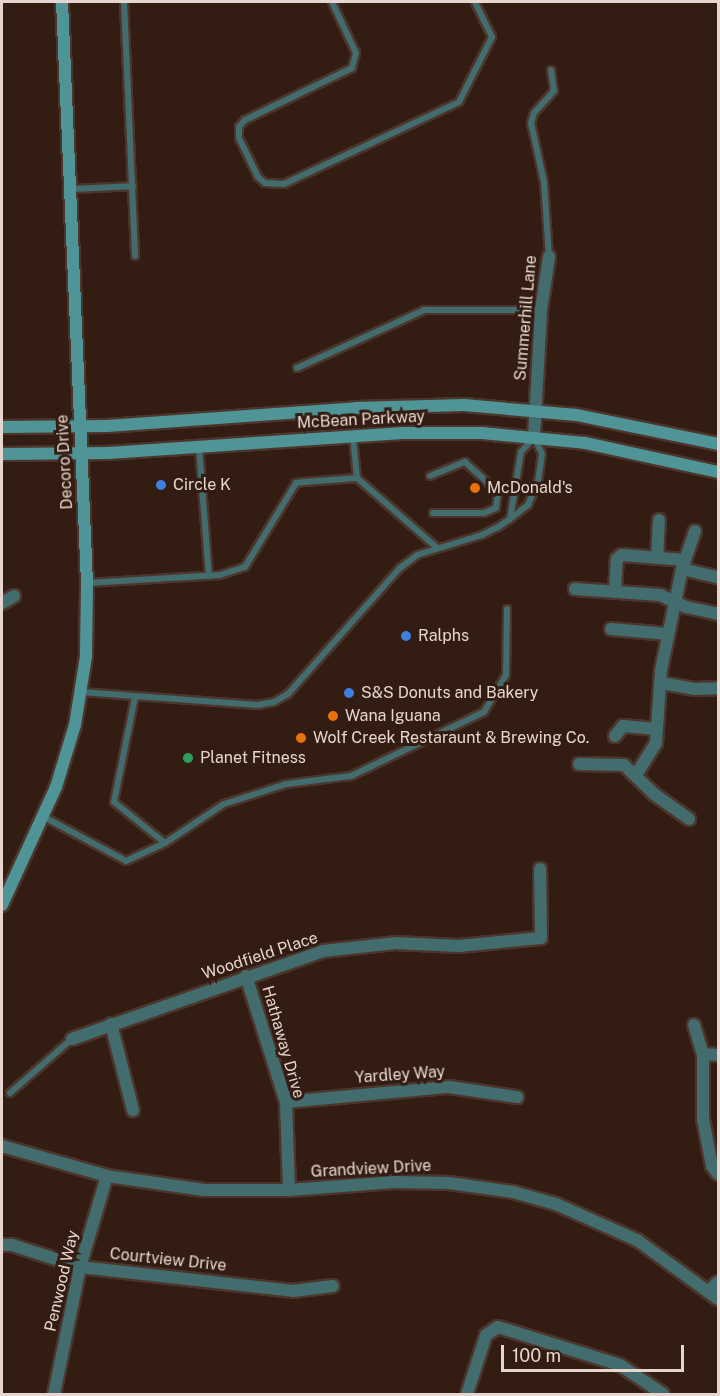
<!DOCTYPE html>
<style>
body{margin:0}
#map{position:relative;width:720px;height:1396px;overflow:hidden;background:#331c11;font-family:"Public Sans",sans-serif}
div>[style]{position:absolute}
.roads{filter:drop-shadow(2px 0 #4c362c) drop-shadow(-2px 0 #4c362c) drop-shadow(0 2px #4c362c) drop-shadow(0 -2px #4c362c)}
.service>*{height:6px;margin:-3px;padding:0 3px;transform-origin:3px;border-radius:3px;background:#426c6e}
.minor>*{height:12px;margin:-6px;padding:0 6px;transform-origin:6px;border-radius:6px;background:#426c6e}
.tertiary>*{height:12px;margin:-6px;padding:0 6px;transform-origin:6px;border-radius:6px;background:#426c6e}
.secondary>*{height:12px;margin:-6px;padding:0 6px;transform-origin:6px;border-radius:6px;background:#4f9598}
.dots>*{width:16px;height:16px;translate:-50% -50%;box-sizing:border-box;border:3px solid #331c11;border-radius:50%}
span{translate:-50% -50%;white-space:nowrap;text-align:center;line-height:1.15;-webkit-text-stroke:6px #331c11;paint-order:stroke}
.street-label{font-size:16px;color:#e6d6cf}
.poi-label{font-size:16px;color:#e6d6cf}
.left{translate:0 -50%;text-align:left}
.frame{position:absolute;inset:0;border:3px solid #e6d6cf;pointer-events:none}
.scale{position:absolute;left:501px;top:1345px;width:183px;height:27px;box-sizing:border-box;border:3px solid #e6d6cf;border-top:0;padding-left:8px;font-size:18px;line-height:21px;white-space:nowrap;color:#e6d6cf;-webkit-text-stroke:4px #331c11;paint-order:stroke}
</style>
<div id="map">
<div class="roads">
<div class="service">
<div style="left:124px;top:2px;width:254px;rotate:87.5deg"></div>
<div style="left:332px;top:2px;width:56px;rotate:64.8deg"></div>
<div style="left:356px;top:53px;width:16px;rotate:105deg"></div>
<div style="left:352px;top:68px;width:119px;rotate:154.1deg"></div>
<div style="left:245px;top:120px;width:9px;rotate:131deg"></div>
<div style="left:239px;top:127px;width:11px;rotate:90deg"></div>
<div style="left:239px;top:138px;width:43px;rotate:64deg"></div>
<div style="left:258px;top:177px;width:9px;rotate:41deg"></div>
<div style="left:265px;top:183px;width:19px;rotate:3deg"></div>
<div style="left:284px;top:184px;width:193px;rotate:-25.1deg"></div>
<div style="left:459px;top:102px;width:73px;rotate:-63.1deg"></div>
<div style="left:492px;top:37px;width:39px;rotate:-116deg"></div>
<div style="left:70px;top:189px;width:63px;rotate:-2.7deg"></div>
<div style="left:549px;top:257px;width:75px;rotate:-93.8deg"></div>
<div style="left:544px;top:182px;width:60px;rotate:-102.4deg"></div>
<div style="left:531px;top:123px;width:10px;rotate:-73deg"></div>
<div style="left:534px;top:113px;width:30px;rotate:-48deg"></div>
<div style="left:554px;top:91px;width:21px;rotate:-98deg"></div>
<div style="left:297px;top:368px;width:140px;rotate:-24.5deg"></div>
<div style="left:424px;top:310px;width:117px"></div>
<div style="left:353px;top:437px;width:41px;rotate:84.4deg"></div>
<div style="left:199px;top:447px;width:129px;rotate:85.6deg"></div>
<div style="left:430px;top:476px;width:38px;rotate:-22deg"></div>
<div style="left:465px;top:462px;width:45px;rotate:42.3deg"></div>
<div style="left:498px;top:492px;width:16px;rotate:97deg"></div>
<div style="left:496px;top:508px;width:13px;rotate:157deg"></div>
<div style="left:484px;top:513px;width:51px;rotate:180deg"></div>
<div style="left:87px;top:583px;width:133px;rotate:-3.4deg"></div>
<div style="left:220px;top:575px;width:26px;rotate:-18deg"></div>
<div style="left:245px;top:567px;width:98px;rotate:-58.7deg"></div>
<div style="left:296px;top:483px;width:8px;rotate:-7deg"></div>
<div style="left:304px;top:482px;width:53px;rotate:-4.3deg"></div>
<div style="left:357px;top:478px;width:105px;rotate:41.1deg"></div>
<div style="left:81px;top:692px;width:177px;rotate:4.2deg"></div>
<div style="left:258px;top:705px;width:16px;rotate:-11deg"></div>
<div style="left:274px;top:702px;width:16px;rotate:-30deg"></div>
<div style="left:288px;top:694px;width:169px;rotate:-48.4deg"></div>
<div style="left:400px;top:568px;width:21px;rotate:-37deg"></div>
<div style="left:417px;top:555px;width:68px;rotate:-17.1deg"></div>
<div style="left:482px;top:535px;width:18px;rotate:-27deg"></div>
<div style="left:498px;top:527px;width:14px;rotate:-34deg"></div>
<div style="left:510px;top:519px;width:23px;rotate:-38deg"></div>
<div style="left:528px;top:505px;width:25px;rotate:-67deg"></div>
<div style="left:538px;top:482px;width:28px;rotate:-82deg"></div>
<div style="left:542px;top:454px;width:19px;rotate:-115deg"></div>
<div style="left:534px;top:437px;width:20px;rotate:131deg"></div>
<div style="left:521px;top:452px;width:68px;rotate:99.3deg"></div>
<div style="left:135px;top:697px;width:107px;rotate:101.3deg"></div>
<div style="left:114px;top:802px;width:65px;rotate:38.8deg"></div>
<div style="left:44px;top:817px;width:93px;rotate:28.2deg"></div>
<div style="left:126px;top:861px;width:43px;rotate:-24.8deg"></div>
<div style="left:165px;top:843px;width:71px;rotate:-33.5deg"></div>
<div style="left:224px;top:804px;width:65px;rotate:-17.9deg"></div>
<div style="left:286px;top:784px;width:65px;rotate:-7deg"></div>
<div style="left:351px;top:776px;width:148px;rotate:-25.7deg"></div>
<div style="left:484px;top:712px;width:43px;rotate:-59.3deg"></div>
<div style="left:506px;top:675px;width:66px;rotate:-89.1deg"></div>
<div style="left:10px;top:1093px;width:82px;rotate:-41.1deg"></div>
</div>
<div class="minor">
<div style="left:534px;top:437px;width:127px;rotate:-86.8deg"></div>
<div style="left:541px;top:310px;width:54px;rotate:-81.4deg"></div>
<div style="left:657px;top:558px;width:38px;rotate:-87deg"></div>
<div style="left:682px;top:569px;width:37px;rotate:13deg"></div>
<div style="left:575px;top:589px;width:85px;rotate:4deg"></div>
<div style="left:660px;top:595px;width:29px;rotate:25deg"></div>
<div style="left:686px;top:607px;width:33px;rotate:12deg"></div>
<div style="left:615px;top:592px;width:33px;rotate:-87deg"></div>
<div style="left:617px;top:559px;width:6px;rotate:-39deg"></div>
<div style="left:622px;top:555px;width:63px;rotate:4.5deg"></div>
<div style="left:2px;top:603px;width:14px;rotate:-30deg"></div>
<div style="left:611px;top:629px;width:57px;rotate:5deg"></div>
<div style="left:661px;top:683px;width:35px;rotate:10deg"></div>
<div style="left:695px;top:689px;width:23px;rotate:-2deg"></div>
<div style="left:615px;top:736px;width:13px;rotate:-51deg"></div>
<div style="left:623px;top:726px;width:34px;rotate:5deg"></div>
<div style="left:579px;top:764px;width:45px;rotate:1.3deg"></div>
<div style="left:624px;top:765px;width:42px;rotate:44deg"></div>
<div style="left:654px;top:794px;width:43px;rotate:35.5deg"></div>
<div style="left:636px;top:775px;width:38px;rotate:-58deg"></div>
<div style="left:656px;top:743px;width:73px;rotate:-86.1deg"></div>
<div style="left:661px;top:670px;width:103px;rotate:-78.3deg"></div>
<div style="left:682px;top:569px;width:40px;rotate:-71.1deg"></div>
<div style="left:246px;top:976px;width:132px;rotate:72.4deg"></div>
<div style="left:286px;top:1102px;width:88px;rotate:88deg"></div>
<div style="left:111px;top:1024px;width:89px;rotate:75.7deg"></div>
<div style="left:694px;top:1025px;width:30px;rotate:73deg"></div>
<div style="left:703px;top:1054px;width:65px;rotate:90deg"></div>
<div style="left:703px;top:1119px;width:48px;rotate:79.2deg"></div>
<div style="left:712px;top:1166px;width:10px;rotate:53deg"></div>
<div style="left:72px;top:1039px;width:266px;rotate:-19.3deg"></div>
<div style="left:323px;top:951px;width:72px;rotate:-6.3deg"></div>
<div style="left:395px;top:943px;width:64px;rotate:2.7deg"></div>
<div style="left:459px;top:946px;width:82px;rotate:-5.6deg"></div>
<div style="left:541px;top:938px;width:69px;rotate:-90.8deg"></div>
<div style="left:703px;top:1054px;width:15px;rotate:4deg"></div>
<div style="left:286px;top:1102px;width:164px;rotate:-5.3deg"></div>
<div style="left:449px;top:1087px;width:69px;rotate:8.4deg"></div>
<div style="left:2px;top:1245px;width:10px"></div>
<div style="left:12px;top:1245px;width:71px;rotate:17.9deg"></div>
<div style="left:80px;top:1267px;width:214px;rotate:6.4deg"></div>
<div style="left:293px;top:1291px;width:40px;rotate:-7.1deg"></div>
<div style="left:710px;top:1290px;width:11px;rotate:-45deg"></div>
<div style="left:54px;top:1394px;width:130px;rotate:-78.4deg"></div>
<div style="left:80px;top:1267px;width:95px;rotate:-73.5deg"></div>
<div style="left:467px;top:1394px;width:62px;rotate:-72.1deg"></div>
<div style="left:486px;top:1335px;width:14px;rotate:-34deg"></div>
<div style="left:498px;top:1327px;width:128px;rotate:17.3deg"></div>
<div style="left:620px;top:1365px;width:52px;rotate:34deg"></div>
</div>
<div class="tertiary">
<div style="left:2px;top:1146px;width:109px;rotate:15.9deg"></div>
<div style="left:107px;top:1176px;width:98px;rotate:8.2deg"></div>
<div style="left:204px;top:1190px;width:85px"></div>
<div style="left:289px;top:1190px;width:106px;rotate:-4.3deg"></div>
<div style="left:395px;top:1182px;width:54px;rotate:1.1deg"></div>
<div style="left:449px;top:1183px;width:65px;rotate:8deg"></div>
<div style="left:513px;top:1192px;width:45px;rotate:15.6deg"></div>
<div style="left:556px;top:1204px;width:89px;rotate:24deg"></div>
<div style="left:637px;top:1240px;width:100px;rotate:36.1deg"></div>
</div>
<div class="secondary">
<div style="left:2px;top:427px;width:105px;rotate:-0.5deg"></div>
<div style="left:107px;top:426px;width:250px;rotate:-4.1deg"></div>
<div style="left:356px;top:408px;width:108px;rotate:-1.6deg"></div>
<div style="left:464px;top:405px;width:113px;rotate:5.1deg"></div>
<div style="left:577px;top:415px;width:144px;rotate:11.6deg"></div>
<div style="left:2px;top:454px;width:106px;rotate:-0.5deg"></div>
<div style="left:108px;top:453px;width:295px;rotate:-3.9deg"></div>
<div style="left:402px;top:433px;width:80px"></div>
<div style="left:482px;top:433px;width:103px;rotate:5.5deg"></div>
<div style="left:585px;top:443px;width:136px;rotate:12.3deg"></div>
<div style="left:2px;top:905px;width:130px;rotate:-65.4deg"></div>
<div style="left:56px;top:787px;width:65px;rotate:-73deg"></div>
<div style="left:75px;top:725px;width:70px;rotate:-80.9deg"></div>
<div style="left:86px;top:656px;width:73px;rotate:-89.2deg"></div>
<div style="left:87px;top:583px;width:582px;rotate:-92.46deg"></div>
</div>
</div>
<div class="dots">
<div style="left:161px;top:485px;background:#3f7fe0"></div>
<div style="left:475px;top:488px;background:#e8710a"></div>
<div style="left:406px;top:636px;background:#3f7fe0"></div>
<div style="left:349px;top:693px;background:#3f7fe0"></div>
<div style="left:333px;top:716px;background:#e8710a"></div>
<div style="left:301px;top:738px;background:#e8710a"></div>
<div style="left:188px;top:758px;background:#2e9e5b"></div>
</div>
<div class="street-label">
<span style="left:526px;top:318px;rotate:-85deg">Summerhill Lane</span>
<span style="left:361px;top:420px;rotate:-3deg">McBean Parkway</span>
<span style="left:65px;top:462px;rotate:-93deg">Decoro Drive</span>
<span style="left:260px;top:956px;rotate:-18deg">Woodfield Place</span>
<span style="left:283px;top:1042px;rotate:74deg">Hathaway Drive</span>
<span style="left:400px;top:1075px;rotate:-4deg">Yardley Way</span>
<span style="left:371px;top:1169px;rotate:-3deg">Grandview Drive</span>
<span style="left:168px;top:1260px;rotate:6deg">Courtview Drive</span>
<span style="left:62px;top:1281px;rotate:-77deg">Penwood Way</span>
</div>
<div class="poi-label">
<span class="left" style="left:173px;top:485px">Circle K</span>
<span class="left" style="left:487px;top:488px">McDonald's</span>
<span class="left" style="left:418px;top:636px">Ralphs</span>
<span class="left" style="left:361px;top:693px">S&amp;S Donuts and Bakery</span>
<span class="left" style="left:345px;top:716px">Wana Iguana</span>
<span class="left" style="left:313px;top:738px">Wolf Creek Restaraunt &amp; Brewing Co.</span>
<span class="left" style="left:200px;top:758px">Planet Fitness</span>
</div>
<div class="frame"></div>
<div class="scale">100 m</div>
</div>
